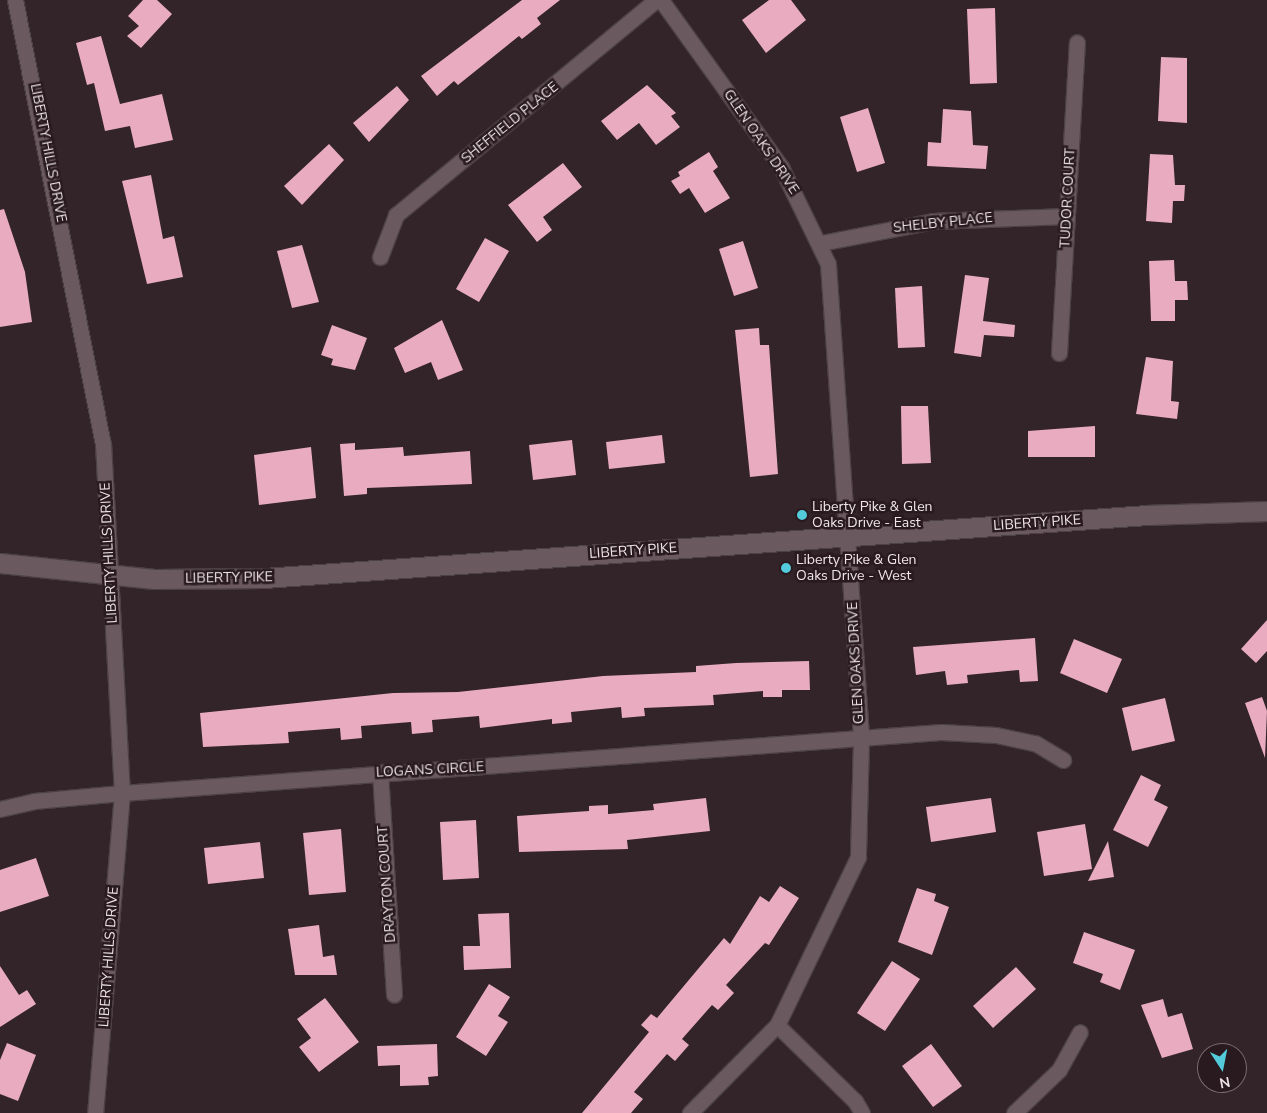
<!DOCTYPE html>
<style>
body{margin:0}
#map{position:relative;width:1267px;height:1113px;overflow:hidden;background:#322429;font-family:"Nunito Sans",sans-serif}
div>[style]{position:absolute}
.building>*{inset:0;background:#e9abc0}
.roads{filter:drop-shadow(1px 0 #4c4145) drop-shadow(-1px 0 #4c4145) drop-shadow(0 1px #4c4145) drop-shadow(0 -1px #4c4145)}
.minor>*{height:15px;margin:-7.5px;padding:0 7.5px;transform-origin:7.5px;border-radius:7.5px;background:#6a5a5f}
.tertiary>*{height:19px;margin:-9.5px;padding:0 9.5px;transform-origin:9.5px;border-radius:9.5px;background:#6a5a5f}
.dots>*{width:14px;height:14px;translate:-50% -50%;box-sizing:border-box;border:2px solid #281a1f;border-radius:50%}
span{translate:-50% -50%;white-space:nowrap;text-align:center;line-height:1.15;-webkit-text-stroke:5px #281a1f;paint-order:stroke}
.street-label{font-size:14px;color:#efe5e8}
.poi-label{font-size:14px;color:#efe5e8}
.left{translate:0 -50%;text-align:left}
.north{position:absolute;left:1197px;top:1043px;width:50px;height:50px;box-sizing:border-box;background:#281a1f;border:1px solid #786b6f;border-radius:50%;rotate:169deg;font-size:14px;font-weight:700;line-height:20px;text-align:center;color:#efe5e8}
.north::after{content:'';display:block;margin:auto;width:18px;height:22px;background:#53cbda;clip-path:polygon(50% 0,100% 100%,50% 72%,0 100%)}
</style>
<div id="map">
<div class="building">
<div style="clip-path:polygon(143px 0,157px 0,172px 14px,141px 48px,127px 36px,139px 26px,128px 16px)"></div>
<div style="clip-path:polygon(522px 0,560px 0,537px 18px,541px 24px,522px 39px,519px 36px,458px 85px,454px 81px,437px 96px,421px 76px)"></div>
<div style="clip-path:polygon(769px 0,791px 0,806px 20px,766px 53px,742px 20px)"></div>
<div style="clip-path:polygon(995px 8px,997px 83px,970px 84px,967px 9px)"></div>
<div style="clip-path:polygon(101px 36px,120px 104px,162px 94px,173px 140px,135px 148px,130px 126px,105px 131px,94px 83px,87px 85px,76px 43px)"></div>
<div style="clip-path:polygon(1161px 57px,1187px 58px,1187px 123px,1158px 121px)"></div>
<div style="clip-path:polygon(647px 85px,676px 113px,671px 116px,680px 127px,656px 145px,639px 123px,617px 140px,601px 121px)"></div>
<div style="clip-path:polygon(397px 86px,409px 100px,369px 142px,353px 123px)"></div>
<div style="clip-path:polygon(868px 108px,885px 163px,857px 172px,840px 117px)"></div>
<div style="clip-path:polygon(943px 109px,971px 111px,973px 145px,988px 146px,986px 169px,927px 166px,928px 142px,941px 143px)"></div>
<div style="clip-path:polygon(329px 144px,344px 160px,302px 205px,284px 186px)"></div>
<div style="clip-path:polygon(709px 152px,718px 167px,713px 171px,730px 198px,705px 213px,689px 188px,680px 194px,671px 181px,680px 176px,678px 172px)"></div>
<div style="clip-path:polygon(1150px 154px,1173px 155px,1175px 185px,1185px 185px,1184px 201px,1173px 201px,1172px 223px,1146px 221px)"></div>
<div style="clip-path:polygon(563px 163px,582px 187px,543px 217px,552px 230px,537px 242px,508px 205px)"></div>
<div style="clip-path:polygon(151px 175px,163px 239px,174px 236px,183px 277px,147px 284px,122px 181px)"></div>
<div style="clip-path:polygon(4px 209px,25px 272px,32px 322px,0 327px,0 210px)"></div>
<div style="clip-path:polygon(485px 238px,509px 251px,479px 302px,456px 289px)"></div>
<div style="clip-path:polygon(743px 241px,758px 288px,734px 296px,719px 249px)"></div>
<div style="clip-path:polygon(302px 245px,319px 302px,292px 308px,277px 251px)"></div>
<div style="clip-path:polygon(1174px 260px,1175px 281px,1187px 281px,1188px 300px,1175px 300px,1175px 321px,1151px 321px,1149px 261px)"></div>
<div style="clip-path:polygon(965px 275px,989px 278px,983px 321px,1015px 325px,1014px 337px,984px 335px,981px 357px,954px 353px)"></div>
<div style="clip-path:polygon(922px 286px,925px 347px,898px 348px,895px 288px)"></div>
<div style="clip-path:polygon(442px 320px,463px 370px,438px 380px,431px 362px,405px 373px,394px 348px)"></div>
<div style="clip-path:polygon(332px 325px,367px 338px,355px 370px,331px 365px,333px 359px,321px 355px)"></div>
<div style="clip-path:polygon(759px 328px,760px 345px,769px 345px,778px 474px,750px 477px,735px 330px)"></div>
<div style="clip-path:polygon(1146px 357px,1173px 361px,1171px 401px,1179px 402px,1177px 419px,1136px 414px)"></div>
<div style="clip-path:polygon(901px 406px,928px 406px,931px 463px,902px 464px)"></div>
<div style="clip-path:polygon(1095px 426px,1095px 457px,1028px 457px,1028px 431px)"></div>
<div style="clip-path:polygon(662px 435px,665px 463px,609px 469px,606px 442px)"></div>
<div style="clip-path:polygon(572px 440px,576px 475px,533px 480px,529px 445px)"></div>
<div style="clip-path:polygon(355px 443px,355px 450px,403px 447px,404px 456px,470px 451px,472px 484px,367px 488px,367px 494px,344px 496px,340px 444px)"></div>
<div style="clip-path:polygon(311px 447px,316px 498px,259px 505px,254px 455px)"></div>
<div style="clip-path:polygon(1267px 620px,1267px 651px,1256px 663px,1241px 649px)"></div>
<div style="clip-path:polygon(1035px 638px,1038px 681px,1020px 682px,1019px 670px,967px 675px,968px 683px,947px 685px,945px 671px,916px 675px,913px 647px)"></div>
<div style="clip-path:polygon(1074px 639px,1122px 659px,1107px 693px,1060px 673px)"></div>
<div style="clip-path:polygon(809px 661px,810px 690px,782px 690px,782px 697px,763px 697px,763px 691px,713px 695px,714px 705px,644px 708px,645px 716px,622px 718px,621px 707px,571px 712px,572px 722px,552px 724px,552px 719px,480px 728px,479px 716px,432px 720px,433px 732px,412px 734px,411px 722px,361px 726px,362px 738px,341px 740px,340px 728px,288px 732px,289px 743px,203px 747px,200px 713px,393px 693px,458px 692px,603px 676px,696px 672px,696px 666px,736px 663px)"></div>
<div style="clip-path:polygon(1262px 697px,1267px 711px,1265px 758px,1245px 703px)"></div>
<div style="clip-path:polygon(1165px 698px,1175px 741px,1132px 751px,1122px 708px)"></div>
<div style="clip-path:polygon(1141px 775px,1161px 785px,1154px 800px,1168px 807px,1148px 847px,1113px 830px)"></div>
<div style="clip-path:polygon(706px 798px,710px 831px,627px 840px,628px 849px,519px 852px,517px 816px,589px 811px,589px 806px,608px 805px,608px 814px,654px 810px,653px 804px)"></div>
<div style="clip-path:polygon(991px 798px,996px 832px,931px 842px,926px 807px)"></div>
<div style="clip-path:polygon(476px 820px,479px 878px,443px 880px,440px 822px)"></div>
<div style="clip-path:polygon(1085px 824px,1092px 869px,1044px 876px,1037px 832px)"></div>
<div style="clip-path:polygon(341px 829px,346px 892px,309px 895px,303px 833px)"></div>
<div style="clip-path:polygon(1108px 841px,1114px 877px,1088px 881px)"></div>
<div style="clip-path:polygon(260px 842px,264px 878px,208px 884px,204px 848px)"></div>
<div style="clip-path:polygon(36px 858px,49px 896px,0 912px,0 870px)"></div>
<div style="clip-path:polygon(780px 886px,799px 898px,769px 945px,765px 943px,726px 985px,734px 993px,718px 1010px,712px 1005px,682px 1039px,689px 1045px,675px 1061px,667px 1054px,634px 1092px,643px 1099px,631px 1113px,582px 1113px,649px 1032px,641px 1025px,651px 1014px,657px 1018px,724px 938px,730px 944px,760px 896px,769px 902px)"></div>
<div style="clip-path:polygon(917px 888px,936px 894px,934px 901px,949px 907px,932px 955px,898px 942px)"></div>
<div style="clip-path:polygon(509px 913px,511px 968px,464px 970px,463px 946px,480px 946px,478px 914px)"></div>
<div style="clip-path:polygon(319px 925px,323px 957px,334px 955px,337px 975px,295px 975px,288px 929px)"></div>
<div style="clip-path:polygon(1084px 932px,1135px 950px,1120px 990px,1100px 982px,1103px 974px,1073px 963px)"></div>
<div style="clip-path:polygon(892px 961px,920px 979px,885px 1031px,857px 1013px)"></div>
<div style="clip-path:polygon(0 966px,19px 995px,27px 990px,36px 1004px,0 1027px)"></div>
<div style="clip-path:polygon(1016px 967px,1036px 989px,993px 1028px,973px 1006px)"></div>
<div style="clip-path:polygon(489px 984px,510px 997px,498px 1016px,508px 1022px,486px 1056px,456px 1037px)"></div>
<div style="clip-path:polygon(325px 998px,359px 1042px,319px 1072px,299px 1047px,311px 1038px,297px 1019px)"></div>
<div style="clip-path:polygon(1163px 999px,1168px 1017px,1182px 1013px,1193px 1049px,1162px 1058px,1141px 1005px)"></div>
<div style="clip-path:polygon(7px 1043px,36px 1055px,18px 1101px,0 1094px,0 1060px)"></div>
<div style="clip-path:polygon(437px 1044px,438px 1076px,428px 1077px,429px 1085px,400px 1086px,400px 1065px,378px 1066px,377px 1046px)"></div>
<div style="clip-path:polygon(931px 1044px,962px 1086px,933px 1107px,902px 1066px)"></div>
</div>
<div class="roads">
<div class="minor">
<div style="left:15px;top:0;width:452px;rotate:78.8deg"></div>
<div style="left:103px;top:443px;width:351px;rotate:86.9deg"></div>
<div style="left:122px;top:793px;width:321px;rotate:94.8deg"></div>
<div style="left:661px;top:0;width:206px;rotate:54.3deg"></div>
<div style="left:781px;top:167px;width:108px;rotate:64.1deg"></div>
<div style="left:828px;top:264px;width:477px;rotate:86deg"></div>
<div style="left:861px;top:740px;width:117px;rotate:91.5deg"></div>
<div style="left:858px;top:857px;width:187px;rotate:115.7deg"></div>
<div style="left:777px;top:1025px;width:124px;rotate:134.7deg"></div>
<div style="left:821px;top:243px;width:114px;rotate:-11.1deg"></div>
<div style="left:933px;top:221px;width:134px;rotate:-2.1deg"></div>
<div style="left:380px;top:257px;width:45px;rotate:-69.1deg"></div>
<div style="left:396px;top:215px;width:337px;rotate:-39.6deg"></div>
<div style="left:1059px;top:353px;width:311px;rotate:-86.7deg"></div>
<div style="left:380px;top:772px;width:223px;rotate:86.4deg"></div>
<div style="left:0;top:809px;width:35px;rotate:-13deg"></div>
<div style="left:34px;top:801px;width:88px;rotate:-5.2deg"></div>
<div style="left:122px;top:793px;width:821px;rotate:-4.26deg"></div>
<div style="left:941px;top:732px;width:55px;rotate:3.1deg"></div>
<div style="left:996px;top:735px;width:40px;rotate:12deg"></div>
<div style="left:1035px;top:743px;width:33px;rotate:31deg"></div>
<div style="left:777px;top:1025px;width:109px;rotate:44.3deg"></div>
<div style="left:855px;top:1101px;width:14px;rotate:60deg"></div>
<div style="left:1014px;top:1113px;width:62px;rotate:-43.7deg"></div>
<div style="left:1059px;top:1070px;width:43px;rotate:-61.1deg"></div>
</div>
<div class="tertiary">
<div style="left:0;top:563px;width:155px;rotate:5.9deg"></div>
<div style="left:154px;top:579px;width:110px;rotate:-0.5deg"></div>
<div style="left:264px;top:578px;width:885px;rotate:-4.08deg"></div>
<div style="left:1147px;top:515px;width:120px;rotate:-1.9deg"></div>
</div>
</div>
<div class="dots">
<div style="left:802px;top:515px;background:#53cbda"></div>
<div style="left:786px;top:568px;background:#53cbda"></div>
</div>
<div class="street-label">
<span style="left:510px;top:123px;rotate:-39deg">SHEFFIELD PLACE</span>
<span style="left:761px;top:142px;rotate:56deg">GLEN OAKS DRIVE</span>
<span style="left:48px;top:153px;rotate:79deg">LIBERTY HILLS DRIVE</span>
<span style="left:1068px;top:198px;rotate:-87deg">TUDOR COURT</span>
<span style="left:943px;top:223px;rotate:-6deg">SHELBY PLACE</span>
<span style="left:1037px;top:523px;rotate:-4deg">LIBERTY PIKE</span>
<span style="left:633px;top:551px;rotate:-4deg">LIBERTY PIKE</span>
<span style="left:109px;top:553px;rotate:-93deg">LIBERTY HILLS DRIVE</span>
<span style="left:229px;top:578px;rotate:-1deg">LIBERTY PIKE</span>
<span style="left:856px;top:663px;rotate:-93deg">GLEN OAKS DRIVE</span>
<span style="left:430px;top:770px;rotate:-3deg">LOGANS CIRCLE</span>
<span style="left:387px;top:884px;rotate:-94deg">DRAYTON COURT</span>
<span style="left:109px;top:957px;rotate:-86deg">LIBERTY HILLS DRIVE</span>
</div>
<div class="poi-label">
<span class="left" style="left:812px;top:515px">Liberty Pike &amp; Glen<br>Oaks Drive - East</span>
<span class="left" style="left:796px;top:568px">Liberty Pike &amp; Glen<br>Oaks Drive - West</span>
</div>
<div class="north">N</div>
</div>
